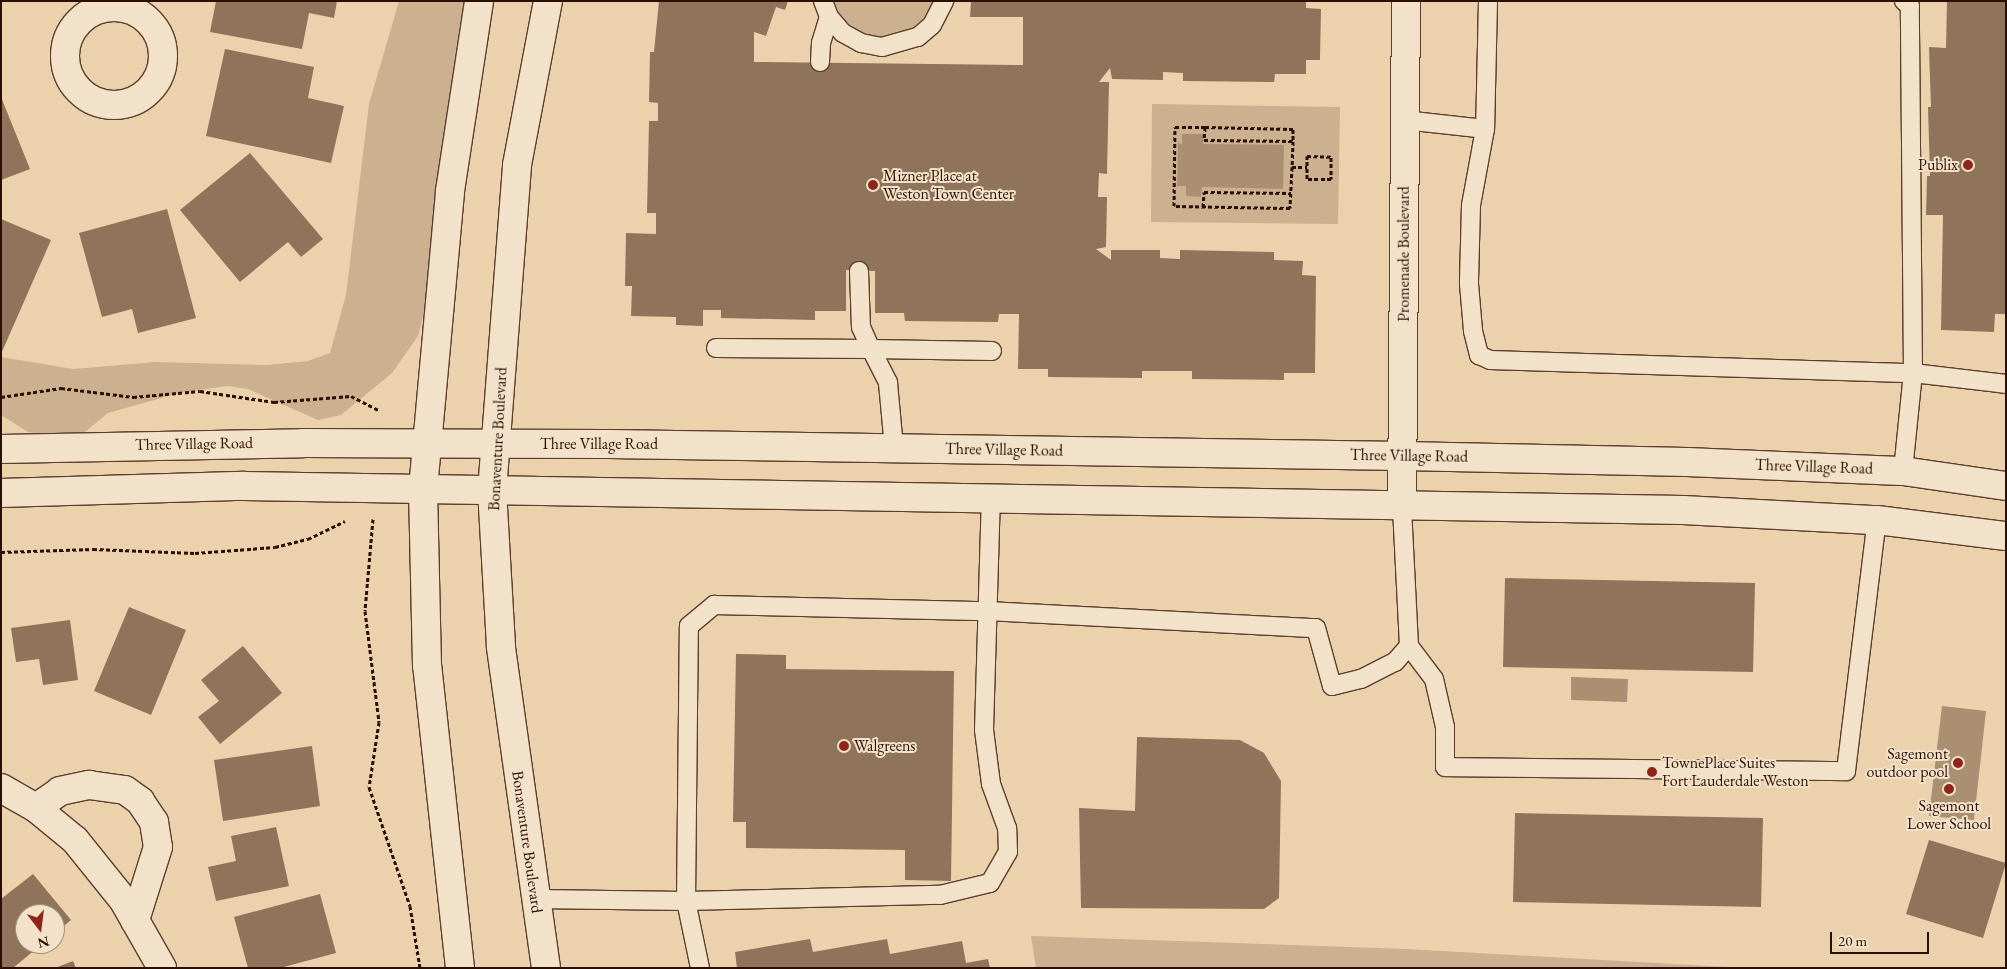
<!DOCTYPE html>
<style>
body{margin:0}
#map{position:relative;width:2007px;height:969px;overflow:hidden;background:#ebd2ad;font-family:"EB Garamond",serif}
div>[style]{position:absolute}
.green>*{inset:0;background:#cbb190}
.water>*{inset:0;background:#aa8f73}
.building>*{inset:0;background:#8f735a}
.path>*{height:3px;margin-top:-1.5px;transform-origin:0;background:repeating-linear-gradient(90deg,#2c0d01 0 4px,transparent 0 6.5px)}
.roads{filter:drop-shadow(1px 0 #5c3e2c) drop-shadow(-1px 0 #5c3e2c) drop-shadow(0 1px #5c3e2c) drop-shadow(0 -1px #5c3e2c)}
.lane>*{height:18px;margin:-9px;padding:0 9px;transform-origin:9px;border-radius:9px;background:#f2e2ca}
.street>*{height:28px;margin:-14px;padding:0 14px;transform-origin:14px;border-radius:14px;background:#f2e2ca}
.street>.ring{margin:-14px;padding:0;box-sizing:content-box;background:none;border:28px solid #f2e2ca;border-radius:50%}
.secondary>*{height:28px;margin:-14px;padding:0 14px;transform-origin:14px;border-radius:14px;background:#f2e2ca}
.dots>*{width:14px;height:14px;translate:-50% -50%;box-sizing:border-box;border:2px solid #f2e2ca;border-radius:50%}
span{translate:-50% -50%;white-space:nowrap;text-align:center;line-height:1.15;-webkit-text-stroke:4px #f2e2ca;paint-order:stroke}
.poi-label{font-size:16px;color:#2c0d01}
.right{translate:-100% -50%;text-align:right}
.left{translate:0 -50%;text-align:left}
.street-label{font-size:16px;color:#2c0d01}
.frame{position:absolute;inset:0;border:2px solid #2c0d01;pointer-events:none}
.north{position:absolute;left:15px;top:904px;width:50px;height:50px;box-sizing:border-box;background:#f2e2ca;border:1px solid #a38d7a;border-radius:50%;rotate:165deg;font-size:14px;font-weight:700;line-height:20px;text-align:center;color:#2c0d01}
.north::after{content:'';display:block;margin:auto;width:18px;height:22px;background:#8f2418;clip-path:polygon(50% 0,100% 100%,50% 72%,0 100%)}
.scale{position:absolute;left:1830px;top:932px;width:99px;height:22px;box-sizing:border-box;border:2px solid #2c0d01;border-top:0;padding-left:6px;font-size:15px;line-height:18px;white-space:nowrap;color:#2c0d01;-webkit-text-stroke:4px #f2e2ca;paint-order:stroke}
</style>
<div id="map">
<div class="green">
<div style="clip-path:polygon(399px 1px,472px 1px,433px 278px,418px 336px,392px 373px,341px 415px,318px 420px,248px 389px,228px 386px,179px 393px,108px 413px,85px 432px,65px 437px,28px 432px,1px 415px,1px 357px,73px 369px,156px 362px,267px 365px,308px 361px,330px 353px,346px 295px,369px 104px)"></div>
<div style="clip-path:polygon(823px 1px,944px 1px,918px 37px,861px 43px)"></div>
<div style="clip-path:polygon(1152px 104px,1340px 107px,1338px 224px,1151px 222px)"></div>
<div style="clip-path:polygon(1031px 936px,1407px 949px,1744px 968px,1036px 968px)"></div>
</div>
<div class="water">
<div style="clip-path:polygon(1182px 134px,1203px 134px,1203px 144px,1284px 145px,1283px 189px,1202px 187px,1201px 197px,1186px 196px,1186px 186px,1177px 186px,1178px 143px,1182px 144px)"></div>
<div style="clip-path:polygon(1571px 677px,1628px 679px,1627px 702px,1571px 700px)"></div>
<div style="clip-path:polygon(1942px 706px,1986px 711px,1974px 820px,1929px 816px)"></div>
</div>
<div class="building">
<div style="clip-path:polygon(216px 1px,337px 1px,334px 18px,309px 13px,302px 49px,210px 32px)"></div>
<div style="clip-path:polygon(659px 1px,788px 1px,785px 10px,776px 7px,766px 36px,754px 32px,754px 62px,1023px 65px,1023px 17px,970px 17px,971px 1px,1306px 1px,1306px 8px,1321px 9px,1320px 60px,1306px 60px,1306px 74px,1275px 74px,1274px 82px,1183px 81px,1183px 73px,1163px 72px,1163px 80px,1112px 79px,1110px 68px,1099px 82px,1109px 82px,1107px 174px,1099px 173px,1098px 197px,1107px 197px,1106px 247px,1096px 249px,1111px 260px,1111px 250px,1160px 250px,1160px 258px,1180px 259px,1180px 250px,1274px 252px,1274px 260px,1303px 261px,1302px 275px,1316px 276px,1315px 373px,1284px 373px,1284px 380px,1192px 379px,1192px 371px,1142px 371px,1142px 378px,1048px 377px,1048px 369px,1018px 369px,1019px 314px,999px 314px,998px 322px,905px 321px,904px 313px,875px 313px,875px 271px,846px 270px,846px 311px,815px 311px,815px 320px,721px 318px,721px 310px,703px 310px,703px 326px,676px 325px,676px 317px,631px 316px,632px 286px,625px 286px,626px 233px,656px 234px,656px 213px,647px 213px,649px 121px,658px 121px,658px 103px,649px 102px,650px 52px,654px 52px)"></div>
<div style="clip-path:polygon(1947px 1px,2006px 1px,2006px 314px,1995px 314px,1994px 332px,1941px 330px,1943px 215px,1926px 215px,1927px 176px,1930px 176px,1928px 107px,1931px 107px,1929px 47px,1946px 48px)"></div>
<div style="clip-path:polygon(225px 49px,314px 67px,308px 98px,344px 106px,331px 163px,206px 136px)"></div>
<div style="clip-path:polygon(1px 97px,30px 169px,1px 180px)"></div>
<div style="clip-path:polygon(250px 153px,323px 239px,301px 257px,288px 242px,240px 282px,180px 210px)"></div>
<div style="clip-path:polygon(167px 209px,196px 318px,138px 333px,132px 309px,102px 317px,79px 233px)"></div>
<div style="clip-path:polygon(1px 219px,51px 240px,1px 354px)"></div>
<div style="clip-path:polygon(1505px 578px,1755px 583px,1753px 672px,1503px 667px)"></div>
<div style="clip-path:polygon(129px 607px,186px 630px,151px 715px,94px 691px)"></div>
<div style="clip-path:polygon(70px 620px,78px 680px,43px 685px,39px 659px,16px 662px,11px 628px)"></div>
<div style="clip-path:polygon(243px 646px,282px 693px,220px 744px,198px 717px,219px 701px,201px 680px)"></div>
<div style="clip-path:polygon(736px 654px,786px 655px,786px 669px,954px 671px,951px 881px,905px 880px,905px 850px,746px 848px,746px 822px,733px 822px)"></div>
<div style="clip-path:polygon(1137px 737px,1240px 740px,1264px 753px,1281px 781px,1279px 898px,1264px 909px,1081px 908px,1079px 808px,1135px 811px)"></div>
<div style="clip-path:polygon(312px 746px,320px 806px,223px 821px,214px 760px)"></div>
<div style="clip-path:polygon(1515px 813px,1763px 818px,1761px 907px,1513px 902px)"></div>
<div style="clip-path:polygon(276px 827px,289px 886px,216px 901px,208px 867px,236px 861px,231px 836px)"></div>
<div style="clip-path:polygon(1929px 840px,2006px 863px,1983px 938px,1906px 914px)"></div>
<div style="clip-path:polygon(33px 874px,71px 920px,55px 933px,55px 914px,25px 914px,25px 944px,42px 944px,13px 968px,1px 968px,1px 899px)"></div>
<div style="clip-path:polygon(320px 894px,336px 953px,280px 968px,248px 968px,234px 917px)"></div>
<div style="clip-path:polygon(810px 939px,813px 952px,887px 939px,890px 954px,962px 941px,966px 963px,988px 959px,990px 968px,737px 968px,735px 952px)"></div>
<div style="clip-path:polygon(73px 961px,76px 968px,55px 968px)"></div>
</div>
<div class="path">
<div style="left:1205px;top:127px;width:88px;rotate:1.3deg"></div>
<div style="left:1293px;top:129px;width:12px;rotate:90deg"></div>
<div style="left:1307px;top:156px;width:24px;rotate:2deg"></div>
<div style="left:1331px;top:157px;width:22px;rotate:90deg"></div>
<div style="left:1331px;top:179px;width:24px;rotate:180deg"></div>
<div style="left:1307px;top:179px;width:23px;rotate:-90deg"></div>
<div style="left:1292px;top:167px;width:41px;rotate:92.8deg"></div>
<div style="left:1290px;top:208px;width:116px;rotate:-179deg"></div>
<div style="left:1174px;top:206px;width:79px;rotate:-89.3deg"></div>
<div style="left:1175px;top:127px;width:30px"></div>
<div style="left:1205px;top:127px;width:13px;rotate:94deg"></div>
<div style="left:1204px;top:140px;width:89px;rotate:0.6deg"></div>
<div style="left:1293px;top:141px;width:26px;rotate:92deg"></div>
<div style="left:1292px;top:167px;width:15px"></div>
<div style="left:1203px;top:207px;width:15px;rotate:-86deg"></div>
<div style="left:1204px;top:192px;width:87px;rotate:0.7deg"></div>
<div style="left:1px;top:397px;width:61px;rotate:-8.5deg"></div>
<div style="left:61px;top:388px;width:73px;rotate:7.1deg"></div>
<div style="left:133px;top:397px;width:67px;rotate:-5.1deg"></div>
<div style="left:200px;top:391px;width:75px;rotate:8.5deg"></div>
<div style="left:274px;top:402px;width:77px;rotate:-4.5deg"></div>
<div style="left:351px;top:396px;width:31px;rotate:27deg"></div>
<div style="left:373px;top:519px;width:92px;rotate:95deg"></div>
<div style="left:365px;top:611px;width:112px;rotate:82.8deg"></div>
<div style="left:379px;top:722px;width:66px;rotate:98.7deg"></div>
<div style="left:369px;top:787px;width:126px;rotate:71deg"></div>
<div style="left:410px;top:906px;width:63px;rotate:80.8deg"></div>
<div style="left:1px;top:552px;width:92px;rotate:-1.9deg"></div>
<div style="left:93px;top:549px;width:102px;rotate:2.2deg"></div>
<div style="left:195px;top:553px;width:80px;rotate:-4.3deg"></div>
<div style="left:275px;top:547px;width:34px;rotate:-14deg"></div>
<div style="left:308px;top:539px;width:41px;rotate:-25.9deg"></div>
</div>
<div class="roads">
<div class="lane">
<div style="left:823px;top:1px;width:17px;rotate:69deg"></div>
<div style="left:829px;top:17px;width:21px;rotate:49deg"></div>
<div style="left:843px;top:33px;width:21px;rotate:29deg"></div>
<div style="left:861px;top:43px;width:21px;rotate:11deg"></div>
<div style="left:882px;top:47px;width:37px;rotate:-16deg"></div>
<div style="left:918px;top:37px;width:18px;rotate:-41deg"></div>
<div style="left:932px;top:25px;width:27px;rotate:-63deg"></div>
<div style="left:1488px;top:1px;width:128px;rotate:91.3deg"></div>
<div style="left:1485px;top:129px;width:77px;rotate:100.4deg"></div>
<div style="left:1471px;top:205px;width:79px;rotate:91.5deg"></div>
<div style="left:1469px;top:284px;width:47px;rotate:85.1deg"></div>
<div style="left:1473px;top:331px;width:25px;rotate:76deg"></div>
<div style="left:1479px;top:355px;width:12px;rotate:24deg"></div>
<div style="left:1490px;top:360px;width:423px;rotate:1.8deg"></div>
<div style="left:1913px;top:373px;width:94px;rotate:6.7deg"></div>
<div style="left:820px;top:62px;width:19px;rotate:-87deg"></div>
<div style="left:821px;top:43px;width:27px;rotate:-73deg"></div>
<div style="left:1404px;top:120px;width:81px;rotate:6.3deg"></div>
<div style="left:859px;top:271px;width:56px;rotate:88deg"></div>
<div style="left:861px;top:327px;width:24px;rotate:66deg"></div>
<div style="left:871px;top:349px;width:121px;rotate:0.9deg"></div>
<div style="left:716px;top:348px;width:155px;rotate:0.4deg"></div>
<div style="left:871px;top:349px;width:38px;rotate:63deg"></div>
<div style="left:888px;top:383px;width:65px;rotate:84.7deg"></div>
<div style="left:1903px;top:471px;width:99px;rotate:-84.2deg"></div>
<div style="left:1913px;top:373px;width:367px;rotate:-90.5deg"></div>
<div style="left:1910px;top:6px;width:8px;rotate:-140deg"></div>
<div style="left:1409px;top:646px;width:41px;rotate:52.9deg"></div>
<div style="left:1434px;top:679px;width:49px;rotate:77.1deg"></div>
<div style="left:1445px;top:727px;width:40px;rotate:90deg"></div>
<div style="left:1445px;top:767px;width:401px;rotate:0.6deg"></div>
<div style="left:1846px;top:771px;width:253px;rotate:-83deg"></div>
<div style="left:535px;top:899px;width:151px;rotate:0.8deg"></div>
<div style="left:686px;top:901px;width:254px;rotate:-1.4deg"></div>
<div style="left:940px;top:895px;width:51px;rotate:-13.5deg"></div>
<div style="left:990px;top:883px;width:36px;rotate:-60deg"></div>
<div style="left:1008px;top:852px;width:24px;rotate:-92deg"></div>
<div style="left:1007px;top:828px;width:47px;rotate:-110deg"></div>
<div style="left:991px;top:784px;width:54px;rotate:-97.4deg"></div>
<div style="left:984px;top:730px;width:231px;rotate:-88.3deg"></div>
<div style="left:700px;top:968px;width:68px;rotate:-101.8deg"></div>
<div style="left:686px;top:901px;width:275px;rotate:-89.4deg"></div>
<div style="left:689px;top:626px;width:33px;rotate:-40deg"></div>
<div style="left:714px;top:605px;width:273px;rotate:1.3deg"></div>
<div style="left:987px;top:611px;width:329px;rotate:3deg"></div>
<div style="left:1316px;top:628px;width:60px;rotate:74.6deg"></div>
<div style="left:1332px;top:686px;width:30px;rotate:-14deg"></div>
<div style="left:1361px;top:679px;width:38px;rotate:-27deg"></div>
<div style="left:1395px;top:662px;width:21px;rotate:-49deg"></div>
<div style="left:1409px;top:646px;width:140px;rotate:-92.9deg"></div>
</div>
<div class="street">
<div class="ring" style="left:65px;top:7px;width:70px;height:70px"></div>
<div style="left:1402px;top:506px;width:505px;rotate:-89.55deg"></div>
<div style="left:1px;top:788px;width:40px;rotate:29.7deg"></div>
<div style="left:36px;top:808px;width:50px;rotate:39.4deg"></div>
<div style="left:75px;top:840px;width:78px;rotate:51.2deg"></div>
<div style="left:124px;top:901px;width:77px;rotate:60.4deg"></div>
<div style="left:36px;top:808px;width:29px;rotate:-35deg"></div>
<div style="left:60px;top:791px;width:30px;rotate:-12deg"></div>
<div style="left:89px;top:785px;width:36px;rotate:8deg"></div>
<div style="left:125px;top:790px;width:19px;rotate:36deg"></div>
<div style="left:140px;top:801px;width:25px;rotate:56deg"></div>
<div style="left:154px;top:822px;width:25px;rotate:81deg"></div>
<div style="left:158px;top:847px;width:77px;rotate:107.5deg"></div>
</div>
<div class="secondary">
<div style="left:1px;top:449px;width:302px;rotate:-1.1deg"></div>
<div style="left:303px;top:443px;width:306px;rotate:0.2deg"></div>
<div style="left:609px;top:444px;width:794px;rotate:0.87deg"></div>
<div style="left:1403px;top:456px;width:284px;rotate:1.2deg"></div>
<div style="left:1687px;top:462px;width:216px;rotate:2.4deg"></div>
<div style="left:1903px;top:471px;width:104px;rotate:8.3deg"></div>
<div style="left:1px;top:493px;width:243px;rotate:-1.7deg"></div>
<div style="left:244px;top:486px;width:1439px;rotate:0.96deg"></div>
<div style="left:1683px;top:510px;width:194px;rotate:3deg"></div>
<div style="left:1877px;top:520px;width:130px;rotate:7.1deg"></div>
<div style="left:460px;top:968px;width:304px;rotate:-96.2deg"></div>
<div style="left:427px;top:666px;width:177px;rotate:-91.3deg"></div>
<div style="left:423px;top:489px;width:299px;rotate:-84.8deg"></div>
<div style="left:450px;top:191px;width:192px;rotate:-81.3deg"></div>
<div style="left:546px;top:968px;width:325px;rotate:-98deg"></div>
<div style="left:501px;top:646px;width:155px;rotate:-93.3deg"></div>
<div style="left:492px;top:491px;width:327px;rotate:-85.6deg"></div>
<div style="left:517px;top:165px;width:167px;rotate:-79.3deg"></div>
</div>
</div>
<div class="dots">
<div style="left:1968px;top:165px;background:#8f2418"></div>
<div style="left:873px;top:185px;background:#8f2418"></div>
<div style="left:844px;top:746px;background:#8f2418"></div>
<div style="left:1958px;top:763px;background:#8f2418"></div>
<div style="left:1652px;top:772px;background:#8f2418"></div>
<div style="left:1949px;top:789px;background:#8f2418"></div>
</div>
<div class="poi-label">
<span class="right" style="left:1958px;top:165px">Publix</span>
<span class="left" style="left:883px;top:185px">Mizner Place at<br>Weston Town Center</span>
<span class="left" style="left:854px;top:746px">Walgreens</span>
<span class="right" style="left:1948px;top:763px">Sagemont<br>outdoor pool</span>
<span class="left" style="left:1662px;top:772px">TownePlace Suites<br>Fort Lauderdale Weston</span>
<span style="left:1949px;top:815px">Sagemont<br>Lower School</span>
</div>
<div class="street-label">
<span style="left:1404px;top:254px;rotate:-90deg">Promenade Boulevard</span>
<span style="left:498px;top:439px;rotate:-87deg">Bonaventure Boulevard</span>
<span style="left:194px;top:444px;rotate:-1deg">Three Village Road</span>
<span style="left:599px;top:444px">Three Village Road</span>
<span style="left:1004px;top:450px;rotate:1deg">Three Village Road</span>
<span style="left:1409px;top:456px;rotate:1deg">Three Village Road</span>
<span style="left:1814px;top:467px;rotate:2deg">Three Village Road</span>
<span style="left:527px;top:842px;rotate:82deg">Bonaventure Boulevard</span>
</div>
<div class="frame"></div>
<div class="north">N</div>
<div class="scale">20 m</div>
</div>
